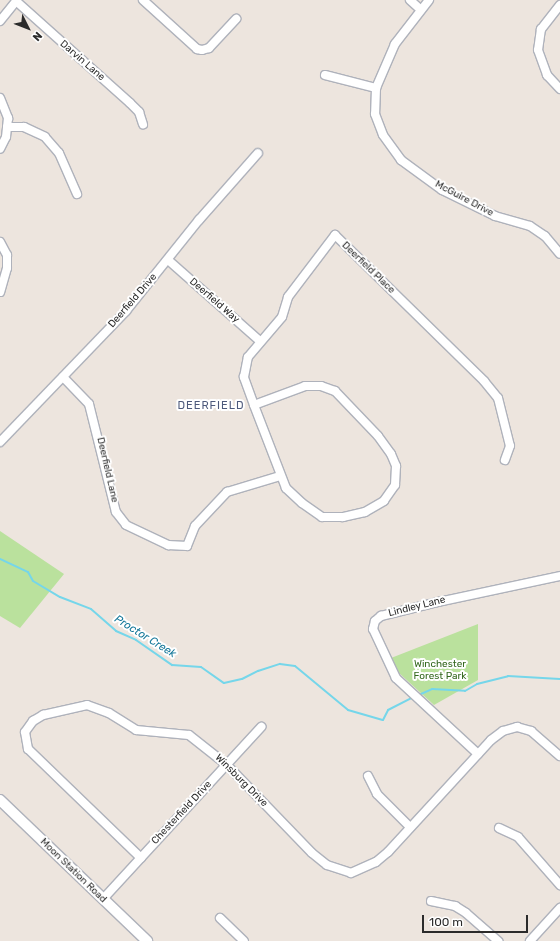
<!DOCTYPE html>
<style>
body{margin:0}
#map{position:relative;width:560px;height:941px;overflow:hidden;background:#ede5de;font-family:Rubik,sans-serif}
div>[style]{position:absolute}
.green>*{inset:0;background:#bae19d}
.stream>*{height:2px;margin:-1px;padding:0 1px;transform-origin:1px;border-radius:1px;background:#75d6ea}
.roads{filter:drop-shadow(1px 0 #afb2bb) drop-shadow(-1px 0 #afb2bb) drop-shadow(0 1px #afb2bb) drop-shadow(0 -1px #afb2bb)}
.minor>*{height:8px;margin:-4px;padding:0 4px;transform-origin:4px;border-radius:4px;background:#fff}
.tertiary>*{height:10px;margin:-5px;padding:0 5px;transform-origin:5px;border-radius:5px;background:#fff}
span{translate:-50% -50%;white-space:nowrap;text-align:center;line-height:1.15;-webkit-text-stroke:4px #fff;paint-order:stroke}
.street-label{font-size:10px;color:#2b2b2b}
.park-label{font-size:10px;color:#33671d}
.neighbourhood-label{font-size:11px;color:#4d597b;letter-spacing:1px}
.water-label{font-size:11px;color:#127698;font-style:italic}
.north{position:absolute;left:8px;top:8px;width:40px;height:40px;-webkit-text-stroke:3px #fff;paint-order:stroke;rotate:132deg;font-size:11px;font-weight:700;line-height:16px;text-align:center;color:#2b2b2b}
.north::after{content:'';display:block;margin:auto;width:14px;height:18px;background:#2b2b2b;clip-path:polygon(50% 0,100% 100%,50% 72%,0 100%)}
.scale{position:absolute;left:422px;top:915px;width:106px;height:18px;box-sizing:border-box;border:2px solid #2b2b2b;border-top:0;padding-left:5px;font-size:12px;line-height:14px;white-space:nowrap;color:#2b2b2b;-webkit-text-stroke:3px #fff;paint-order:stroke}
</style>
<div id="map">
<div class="green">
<div style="clip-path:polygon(0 531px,64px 574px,20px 628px,0 616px)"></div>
<div style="clip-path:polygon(478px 624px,478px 680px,434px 705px,399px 673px,391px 658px)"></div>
</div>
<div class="stream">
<div style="left:0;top:559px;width:31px;rotate:25deg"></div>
<div style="left:28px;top:572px;width:10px;rotate:61deg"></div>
<div style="left:33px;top:581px;width:31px;rotate:31deg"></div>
<div style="left:60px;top:597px;width:33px;rotate:21deg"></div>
<div style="left:91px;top:609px;width:33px;rotate:41deg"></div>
<div style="left:116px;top:631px;width:22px;rotate:24deg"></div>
<div style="left:136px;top:640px;width:44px;rotate:34.8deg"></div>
<div style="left:172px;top:665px;width:29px;rotate:4deg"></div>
<div style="left:201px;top:667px;width:28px;rotate:35deg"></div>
<div style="left:224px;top:683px;width:18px;rotate:-13deg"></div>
<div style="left:242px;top:679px;width:18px;rotate:-27deg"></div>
<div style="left:258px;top:671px;width:23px;rotate:-18deg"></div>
<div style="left:280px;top:664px;width:15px;rotate:8deg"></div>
<div style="left:295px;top:666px;width:69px;rotate:39.7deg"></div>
<div style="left:348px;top:710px;width:36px;rotate:16deg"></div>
<div style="left:383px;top:720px;width:11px;rotate:-63deg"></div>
<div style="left:388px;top:710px;width:25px;rotate:-27deg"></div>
<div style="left:421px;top:694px;width:12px;rotate:-24deg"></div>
<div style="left:432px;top:689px;width:33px;rotate:3deg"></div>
<div style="left:465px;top:691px;width:14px;rotate:-30deg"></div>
<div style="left:477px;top:684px;width:32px;rotate:-14deg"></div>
<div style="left:508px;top:676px;width:52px;rotate:3.3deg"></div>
</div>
<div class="roads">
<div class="minor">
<div style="left:143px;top:0;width:73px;rotate:42.2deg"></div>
<div style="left:197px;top:49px;width:5px;rotate:11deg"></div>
<div style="left:202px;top:50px;width:7px;rotate:-16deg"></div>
<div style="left:209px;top:48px;width:40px;rotate:-47deg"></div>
<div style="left:410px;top:0;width:13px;rotate:42deg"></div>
<div style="left:429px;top:0;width:56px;rotate:127.7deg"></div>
<div style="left:395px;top:44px;width:48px;rotate:113.4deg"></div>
<div style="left:376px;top:88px;width:26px;rotate:92deg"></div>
<div style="left:375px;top:114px;width:22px;rotate:69deg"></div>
<div style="left:383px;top:135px;width:31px;rotate:54deg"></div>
<div style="left:401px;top:160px;width:51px;rotate:36.2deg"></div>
<div style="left:442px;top:190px;width:59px;rotate:26.1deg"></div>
<div style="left:495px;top:216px;width:36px;rotate:16deg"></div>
<div style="left:530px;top:226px;width:18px;rotate:34deg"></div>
<div style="left:545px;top:236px;width:23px;rotate:50deg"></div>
<div style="left:16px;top:1px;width:153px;rotate:41.8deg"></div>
<div style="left:130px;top:103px;width:13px;rotate:45deg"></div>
<div style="left:139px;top:112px;width:13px;rotate:72deg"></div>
<div style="left:560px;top:5px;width:31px;rotate:128deg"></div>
<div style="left:541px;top:29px;width:21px;rotate:98deg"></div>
<div style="left:538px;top:50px;width:27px;rotate:70deg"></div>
<div style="left:547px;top:75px;width:19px;rotate:47deg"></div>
<div style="left:0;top:21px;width:27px;rotate:-51deg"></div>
<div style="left:325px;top:75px;width:53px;rotate:14.3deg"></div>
<div style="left:0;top:98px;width:22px;rotate:68deg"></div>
<div style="left:8px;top:118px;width:19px;rotate:96deg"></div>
<div style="left:6px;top:137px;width:13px;rotate:117deg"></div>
<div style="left:7px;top:127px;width:17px"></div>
<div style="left:24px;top:127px;width:23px;rotate:25deg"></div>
<div style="left:45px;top:137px;width:21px;rotate:49deg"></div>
<div style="left:59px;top:153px;width:45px;rotate:66.3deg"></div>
<div style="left:0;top:242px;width:15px;rotate:62deg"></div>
<div style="left:7px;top:255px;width:13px;rotate:90deg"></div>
<div style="left:7px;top:268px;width:25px;rotate:106deg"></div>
<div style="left:168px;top:260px;width:123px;rotate:41.4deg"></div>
<div style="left:63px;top:377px;width:37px;rotate:46deg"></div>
<div style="left:89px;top:404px;width:111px;rotate:76deg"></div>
<div style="left:116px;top:512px;width:16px;rotate:52deg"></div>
<div style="left:126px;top:525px;width:47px;rotate:25.5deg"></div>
<div style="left:168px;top:545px;width:19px;rotate:3deg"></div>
<div style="left:187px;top:546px;width:22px;rotate:-68deg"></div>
<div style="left:195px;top:526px;width:47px;rotate:-46.7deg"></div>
<div style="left:227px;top:492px;width:55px;rotate:-16.8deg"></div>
<div style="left:254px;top:405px;width:54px;rotate:-20.4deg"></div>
<div style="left:305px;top:386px;width:16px"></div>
<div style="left:321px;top:386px;width:15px;rotate:20deg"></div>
<div style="left:335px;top:391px;width:62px;rotate:46.3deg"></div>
<div style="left:378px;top:436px;width:22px;rotate:54deg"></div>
<div style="left:391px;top:454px;width:13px;rotate:67deg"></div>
<div style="left:396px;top:466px;width:19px;rotate:93deg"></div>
<div style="left:395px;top:485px;width:19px;rotate:125deg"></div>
<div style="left:384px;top:501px;width:22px;rotate:150deg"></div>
<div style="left:365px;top:512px;width:23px;rotate:167deg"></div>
<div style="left:343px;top:517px;width:21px;rotate:180deg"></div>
<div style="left:322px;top:517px;width:24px;rotate:-145deg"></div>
<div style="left:302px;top:503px;width:22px;rotate:-137deg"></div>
<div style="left:286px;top:488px;width:89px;rotate:-111.1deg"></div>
<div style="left:254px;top:405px;width:30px;rotate:-110deg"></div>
<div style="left:244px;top:377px;width:20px;rotate:-79deg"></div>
<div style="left:248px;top:357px;width:52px;rotate:-49.6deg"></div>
<div style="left:282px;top:317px;width:21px;rotate:-73deg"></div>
<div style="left:288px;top:297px;width:78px;rotate:-52.8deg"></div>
<div style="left:335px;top:235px;width:209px;rotate:44.4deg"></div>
<div style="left:484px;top:381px;width:22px;rotate:51deg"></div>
<div style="left:498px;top:398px;width:49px;rotate:76deg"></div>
<div style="left:510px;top:446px;width:15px;rotate:110deg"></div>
<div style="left:0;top:442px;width:182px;rotate:-46.1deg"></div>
<div style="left:126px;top:311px;width:117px;rotate:-51.3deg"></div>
<div style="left:199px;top:220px;width:89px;rotate:-48.6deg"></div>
<div style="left:478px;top:754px;width:112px;rotate:-137.2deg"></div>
<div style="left:396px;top:678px;width:54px;rotate:-115.1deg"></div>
<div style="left:373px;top:629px;width:8px;rotate:-76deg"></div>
<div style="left:375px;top:621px;width:8px;rotate:-40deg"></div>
<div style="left:381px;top:616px;width:59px;rotate:-13.8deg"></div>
<div style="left:438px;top:602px;width:125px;rotate:-12deg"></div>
<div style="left:368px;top:776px;width:20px;rotate:63deg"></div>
<div style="left:377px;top:794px;width:47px;rotate:45deg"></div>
<div style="left:499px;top:828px;width:21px;rotate:25deg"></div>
<div style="left:518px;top:837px;width:64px;rotate:48.8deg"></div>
<div style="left:141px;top:858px;width:157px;rotate:-136deg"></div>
<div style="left:28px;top:749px;width:17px;rotate:-100deg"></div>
<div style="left:25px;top:732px;width:14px;rotate:-54deg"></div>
<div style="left:33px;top:721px;width:12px;rotate:-31deg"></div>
<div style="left:43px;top:715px;width:45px;rotate:-12.8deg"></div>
<div style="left:87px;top:705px;width:23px;rotate:20deg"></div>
<div style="left:109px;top:713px;width:32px;rotate:32deg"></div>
<div style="left:136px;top:730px;width:53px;rotate:5.4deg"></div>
<div style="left:189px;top:735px;width:48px;rotate:38.3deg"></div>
<div style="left:227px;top:765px;width:122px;rotate:46deg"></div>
<div style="left:312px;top:853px;width:19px;rotate:39deg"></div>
<div style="left:327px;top:865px;width:25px;rotate:18deg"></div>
<div style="left:351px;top:873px;width:27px;rotate:-24deg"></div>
<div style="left:376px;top:862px;width:16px;rotate:-40deg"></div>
<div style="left:388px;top:852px;width:152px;rotate:-47.4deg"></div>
<div style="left:491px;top:740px;width:15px;rotate:-37deg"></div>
<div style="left:503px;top:731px;width:15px;rotate:-16deg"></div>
<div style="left:517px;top:727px;width:15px;rotate:16deg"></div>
<div style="left:531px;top:731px;width:38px;rotate:41deg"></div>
<div style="left:103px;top:899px;width:234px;rotate:-47.4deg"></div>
<div style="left:431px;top:901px;width:25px;rotate:12deg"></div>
<div style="left:455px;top:906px;width:13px;rotate:32deg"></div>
<div style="left:466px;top:913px;width:43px;rotate:41.2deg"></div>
<div style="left:220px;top:918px;width:33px;rotate:44deg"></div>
<div style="left:530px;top:941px;width:45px;rotate:-47.7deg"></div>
</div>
<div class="tertiary">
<div style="left:0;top:800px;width:204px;rotate:43.8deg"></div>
</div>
</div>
<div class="street-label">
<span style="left:82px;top:61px;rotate:41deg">Darvin Lane</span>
<span style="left:464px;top:199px;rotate:28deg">McGuire Drive</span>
<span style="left:368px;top:268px;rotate:44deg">Deerfield Place</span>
<span style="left:133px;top:301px;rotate:-49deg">Deerfield Drive</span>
<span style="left:214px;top:301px;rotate:41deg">Deerfield Way</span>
<span style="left:107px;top:470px;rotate:77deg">Deerfield Lane</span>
<span style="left:417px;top:607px;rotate:-14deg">Lindley Lane</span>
<span style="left:241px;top:781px;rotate:45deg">Winsburg Drive</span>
<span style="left:182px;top:813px;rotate:-47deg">Chesterfield Drive</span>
<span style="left:73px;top:871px;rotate:44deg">Moon Station Road</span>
</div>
<div class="park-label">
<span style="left:440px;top:670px">Winchester<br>Forest Park</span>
</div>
<div class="neighbourhood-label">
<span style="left:211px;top:406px">DEERFIELD</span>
</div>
<div class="water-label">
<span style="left:145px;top:637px;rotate:32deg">Proctor Creek</span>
</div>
<div class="north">N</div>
<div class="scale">100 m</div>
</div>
